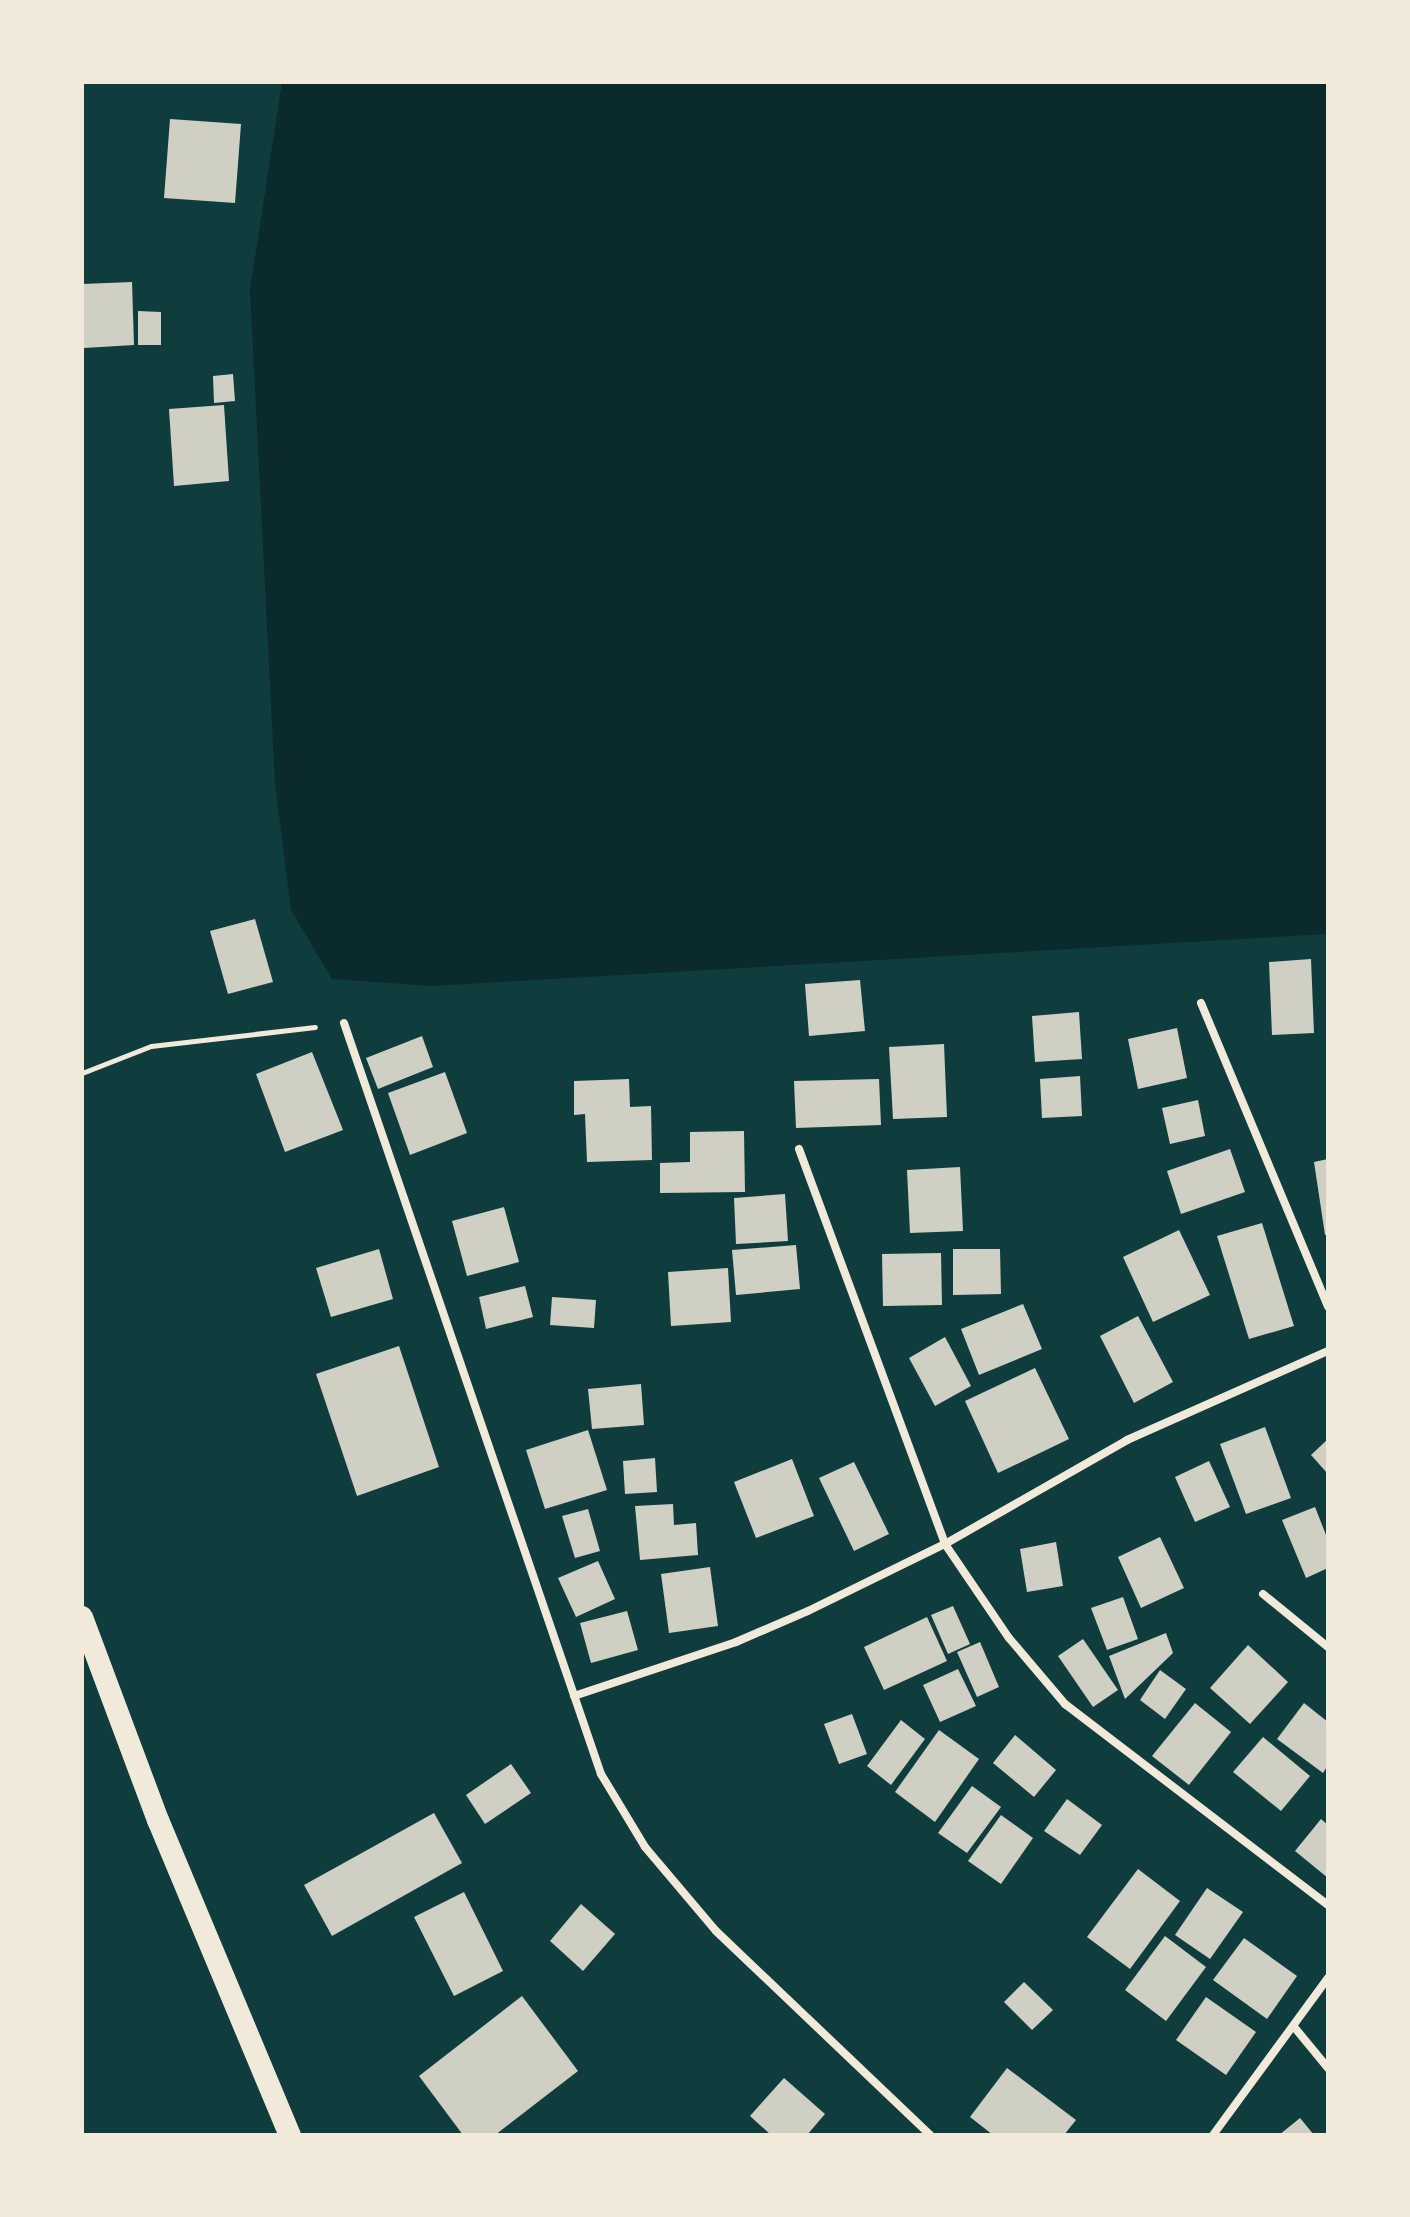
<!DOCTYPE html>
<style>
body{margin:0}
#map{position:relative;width:1410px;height:2217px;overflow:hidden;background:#0f3d3e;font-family:Overpass,sans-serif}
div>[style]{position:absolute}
.water>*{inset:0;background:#0a2a2b}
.building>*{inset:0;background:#cfcfc3}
.path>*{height:5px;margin:-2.5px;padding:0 2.5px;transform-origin:2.5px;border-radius:2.5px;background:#f1e9da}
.minor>*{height:8px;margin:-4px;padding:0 4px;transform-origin:4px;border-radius:4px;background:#f1e9da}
.trunk>*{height:22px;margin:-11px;padding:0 11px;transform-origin:11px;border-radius:11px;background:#f1e9da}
span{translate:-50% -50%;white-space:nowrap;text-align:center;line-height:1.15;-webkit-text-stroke:7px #f1e9da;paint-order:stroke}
.frame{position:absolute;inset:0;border:84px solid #f1e9da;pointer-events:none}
</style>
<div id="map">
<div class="water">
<div style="clip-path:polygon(1328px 82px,1328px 934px,431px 986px,332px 979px,291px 910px,275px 783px,250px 290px,282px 82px)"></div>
</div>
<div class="building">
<div style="clip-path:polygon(170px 119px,241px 124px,235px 203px,164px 198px)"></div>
<div style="clip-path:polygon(132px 282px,134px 345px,84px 348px,82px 284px)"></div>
<div style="clip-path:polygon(138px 311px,161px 312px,161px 345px,138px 345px)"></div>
<div style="clip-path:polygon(233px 374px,235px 401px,214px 403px,213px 376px)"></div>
<div style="clip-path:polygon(224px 405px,229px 481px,174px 486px,169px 409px)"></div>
<div style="clip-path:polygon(255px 919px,273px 982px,228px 994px,210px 931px)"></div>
<div style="clip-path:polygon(1311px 959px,1314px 1033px,1272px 1035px,1269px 962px)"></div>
<div style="clip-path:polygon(860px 980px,865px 1031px,809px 1036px,805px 984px)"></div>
<div style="clip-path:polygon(1079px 1012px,1082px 1059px,1035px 1062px,1032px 1016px)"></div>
<div style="clip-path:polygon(1177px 1028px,1187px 1078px,1138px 1089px,1128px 1039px)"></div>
<div style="clip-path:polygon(422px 1036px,433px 1067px,378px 1089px,366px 1058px)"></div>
<div style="clip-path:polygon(944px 1044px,947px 1117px,893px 1119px,889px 1047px)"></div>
<div style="clip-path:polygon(312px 1052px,343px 1130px,285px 1152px,256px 1074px)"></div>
<div style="clip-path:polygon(445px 1072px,467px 1133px,410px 1155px,388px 1093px)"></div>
<div style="clip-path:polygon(1080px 1076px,1082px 1116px,1042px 1118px,1040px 1079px)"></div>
<div style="clip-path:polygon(629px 1079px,630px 1107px,651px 1106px,652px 1160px,587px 1162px,585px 1114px,574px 1115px,574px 1081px)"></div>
<div style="clip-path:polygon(879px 1079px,881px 1125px,796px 1128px,794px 1081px)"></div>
<div style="clip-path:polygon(1198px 1100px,1205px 1136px,1170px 1144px,1162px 1108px)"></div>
<div style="clip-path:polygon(744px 1131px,745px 1192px,660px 1193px,660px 1163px,690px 1162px,690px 1132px)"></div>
<div style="clip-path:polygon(1230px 1149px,1245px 1192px,1181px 1214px,1167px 1171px)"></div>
<div style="clip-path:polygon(1328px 1159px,1328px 1235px,1325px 1235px,1314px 1162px)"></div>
<div style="clip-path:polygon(960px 1167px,963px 1231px,910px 1233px,907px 1170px)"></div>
<div style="clip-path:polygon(785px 1194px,788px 1241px,736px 1244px,734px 1198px)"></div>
<div style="clip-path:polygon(504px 1207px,519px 1262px,467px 1276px,452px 1221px)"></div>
<div style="clip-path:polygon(1262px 1223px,1294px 1326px,1249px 1339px,1217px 1236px)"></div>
<div style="clip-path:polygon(1179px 1230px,1210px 1295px,1153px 1322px,1123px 1257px)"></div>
<div style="clip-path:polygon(796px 1245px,800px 1289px,736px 1295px,732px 1250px)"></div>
<div style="clip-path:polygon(379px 1249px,393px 1299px,331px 1317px,316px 1268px)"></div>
<div style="clip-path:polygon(953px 1249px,1000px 1249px,1001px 1294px,953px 1295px)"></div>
<div style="clip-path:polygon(941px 1253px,942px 1305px,883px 1306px,882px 1254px)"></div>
<div style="clip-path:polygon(728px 1268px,731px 1322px,671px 1326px,668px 1272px)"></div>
<div style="clip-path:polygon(525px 1286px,533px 1317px,486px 1329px,479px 1297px)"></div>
<div style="clip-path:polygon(552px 1297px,596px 1300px,594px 1328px,550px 1325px)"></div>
<div style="clip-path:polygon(1023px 1304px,1042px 1349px,979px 1375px,961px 1329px)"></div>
<div style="clip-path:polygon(1138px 1316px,1173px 1382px,1134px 1403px,1100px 1336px)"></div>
<div style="clip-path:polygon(945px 1337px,971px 1386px,935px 1406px,909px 1358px)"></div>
<div style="clip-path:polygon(399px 1346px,439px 1467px,357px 1496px,316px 1374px)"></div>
<div style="clip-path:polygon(1035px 1368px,1069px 1439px,998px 1473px,965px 1401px)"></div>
<div style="clip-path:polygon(641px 1384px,644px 1425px,592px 1429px,588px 1389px)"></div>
<div style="clip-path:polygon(1265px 1427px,1291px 1498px,1246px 1514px,1220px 1444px)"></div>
<div style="clip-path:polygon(588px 1430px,607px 1490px,545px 1509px,526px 1450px)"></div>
<div style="clip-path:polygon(1328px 1439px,1328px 1474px,1311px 1455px)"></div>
<div style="clip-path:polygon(655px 1458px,657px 1492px,625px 1494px,623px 1461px)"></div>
<div style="clip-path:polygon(792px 1459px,814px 1516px,756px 1538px,734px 1482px)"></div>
<div style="clip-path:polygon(1209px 1461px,1230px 1507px,1195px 1522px,1175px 1477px)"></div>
<div style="clip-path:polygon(854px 1462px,889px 1534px,854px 1551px,819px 1478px)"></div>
<div style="clip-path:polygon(673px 1504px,674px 1525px,696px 1523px,698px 1555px,640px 1560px,635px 1506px)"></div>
<div style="clip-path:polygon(1315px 1507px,1328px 1540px,1328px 1568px,1306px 1578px,1282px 1520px)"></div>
<div style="clip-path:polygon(588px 1509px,600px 1551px,575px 1558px,562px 1516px)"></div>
<div style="clip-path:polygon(1160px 1537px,1184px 1588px,1141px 1608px,1118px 1557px)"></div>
<div style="clip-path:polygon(1056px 1542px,1063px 1586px,1027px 1592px,1020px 1549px)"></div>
<div style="clip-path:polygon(598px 1561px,615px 1599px,576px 1617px,558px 1578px)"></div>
<div style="clip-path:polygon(710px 1567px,718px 1626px,669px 1633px,661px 1574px)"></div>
<div style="clip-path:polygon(1123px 1597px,1138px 1639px,1107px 1650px,1091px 1608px)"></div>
<div style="clip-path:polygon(953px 1606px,970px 1644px,948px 1654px,931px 1615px)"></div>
<div style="clip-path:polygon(627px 1611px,638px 1650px,591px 1663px,580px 1623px)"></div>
<div style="clip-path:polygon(927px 1617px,947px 1661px,884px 1690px,864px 1647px)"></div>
<div style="clip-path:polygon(1166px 1633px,1173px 1653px,1125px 1699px,1109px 1656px)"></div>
<div style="clip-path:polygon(1083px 1639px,1118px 1690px,1093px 1707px,1058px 1656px)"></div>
<div style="clip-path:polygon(980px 1642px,999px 1687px,977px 1697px,957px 1652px)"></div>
<div style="clip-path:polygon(1248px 1645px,1288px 1682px,1250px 1724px,1210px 1688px)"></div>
<div style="clip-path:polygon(958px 1669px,976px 1706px,940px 1722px,923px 1685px)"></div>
<div style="clip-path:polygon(1160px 1670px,1186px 1689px,1165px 1719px,1140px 1700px)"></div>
<div style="clip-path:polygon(1195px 1703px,1231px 1732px,1189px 1785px,1152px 1756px)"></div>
<div style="clip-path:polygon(1304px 1703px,1328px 1722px,1328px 1765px,1323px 1773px,1277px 1739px)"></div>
<div style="clip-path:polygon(852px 1714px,867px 1754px,839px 1764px,824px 1724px)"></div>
<div style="clip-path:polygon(901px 1720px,925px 1739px,891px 1785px,867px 1766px)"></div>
<div style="clip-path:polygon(939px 1730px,979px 1759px,935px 1822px,895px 1792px)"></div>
<div style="clip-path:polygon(1015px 1735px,1056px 1770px,1034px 1797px,993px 1763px)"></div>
<div style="clip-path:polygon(1263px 1737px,1310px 1776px,1281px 1811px,1233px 1772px)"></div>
<div style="clip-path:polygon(511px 1764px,531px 1793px,485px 1824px,466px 1795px)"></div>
<div style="clip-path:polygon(972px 1786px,1001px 1807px,967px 1853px,938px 1833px)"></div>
<div style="clip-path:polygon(1067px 1799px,1102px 1825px,1080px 1855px,1044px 1831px)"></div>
<div style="clip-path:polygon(434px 1813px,462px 1863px,332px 1936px,304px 1885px)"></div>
<div style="clip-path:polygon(1001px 1815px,1033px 1838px,1001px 1884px,968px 1861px)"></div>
<div style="clip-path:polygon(1321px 1819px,1328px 1825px,1328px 1878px,1295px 1851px)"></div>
<div style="clip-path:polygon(1138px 1869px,1180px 1901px,1130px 1969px,1087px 1937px)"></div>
<div style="clip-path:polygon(1207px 1888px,1243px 1912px,1210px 1959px,1175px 1935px)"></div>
<div style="clip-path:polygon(464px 1892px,503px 1971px,454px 1996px,414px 1917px)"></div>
<div style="clip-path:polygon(581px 1904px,615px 1934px,583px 1971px,550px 1941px)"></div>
<div style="clip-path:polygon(1165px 1936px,1206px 1967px,1166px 2021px,1125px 1990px)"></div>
<div style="clip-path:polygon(1244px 1938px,1297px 1976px,1267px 2019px,1213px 1980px)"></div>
<div style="clip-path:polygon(1024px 1982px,1053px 2010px,1032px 2030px,1004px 2002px)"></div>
<div style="clip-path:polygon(522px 1996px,578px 2071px,495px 2135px,463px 2135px,419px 2076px)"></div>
<div style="clip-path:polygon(1206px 1997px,1256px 2032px,1226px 2075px,1176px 2040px)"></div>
<div style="clip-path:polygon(1007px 2068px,1076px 2120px,1064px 2135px,993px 2135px,970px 2117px)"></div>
<div style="clip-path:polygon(784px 2078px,825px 2114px,807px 2135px,771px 2135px,750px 2116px)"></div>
<div style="clip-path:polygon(1300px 2118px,1314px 2135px,1279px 2135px)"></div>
</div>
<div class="path">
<div style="left:82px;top:1073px;width:74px;rotate:-21.4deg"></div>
<div style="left:151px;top:1046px;width:165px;rotate:-6.6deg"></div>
</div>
<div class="minor">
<div style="left:1201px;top:1003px;width:329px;rotate:67.3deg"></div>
<div style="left:344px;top:1023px;width:794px;rotate:71.11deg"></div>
<div style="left:601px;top:1774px;width:85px;rotate:58.9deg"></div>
<div style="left:645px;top:1847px;width:110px;rotate:49.8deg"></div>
<div style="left:716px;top:1931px;width:296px;rotate:43.6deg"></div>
<div style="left:799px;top:1149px;width:421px;rotate:69.7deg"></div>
<div style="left:945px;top:1544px;width:114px;rotate:55.8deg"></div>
<div style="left:1009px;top:1638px;width:87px;rotate:49.7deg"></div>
<div style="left:1065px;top:1704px;width:331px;rotate:37.4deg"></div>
<div style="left:1263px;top:1594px;width:84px;rotate:39.2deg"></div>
<div style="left:574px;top:1696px;width:171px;rotate:-18.4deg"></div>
<div style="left:736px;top:1642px;width:78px;rotate:-23.3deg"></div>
<div style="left:808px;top:1611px;width:153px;rotate:-26.1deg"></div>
<div style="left:945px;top:1544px;width:210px;rotate:-29.7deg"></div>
<div style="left:1127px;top:1440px;width:220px;rotate:-23.9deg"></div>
<div style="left:1295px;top:2028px;width:52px;rotate:50.5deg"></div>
<div style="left:1213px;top:2135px;width:195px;rotate:-53.8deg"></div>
</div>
<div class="trunk">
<div style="left:82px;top:1617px;width:217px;rotate:69.5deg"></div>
<div style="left:158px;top:1820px;width:342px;rotate:67.3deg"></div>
</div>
<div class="frame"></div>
</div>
